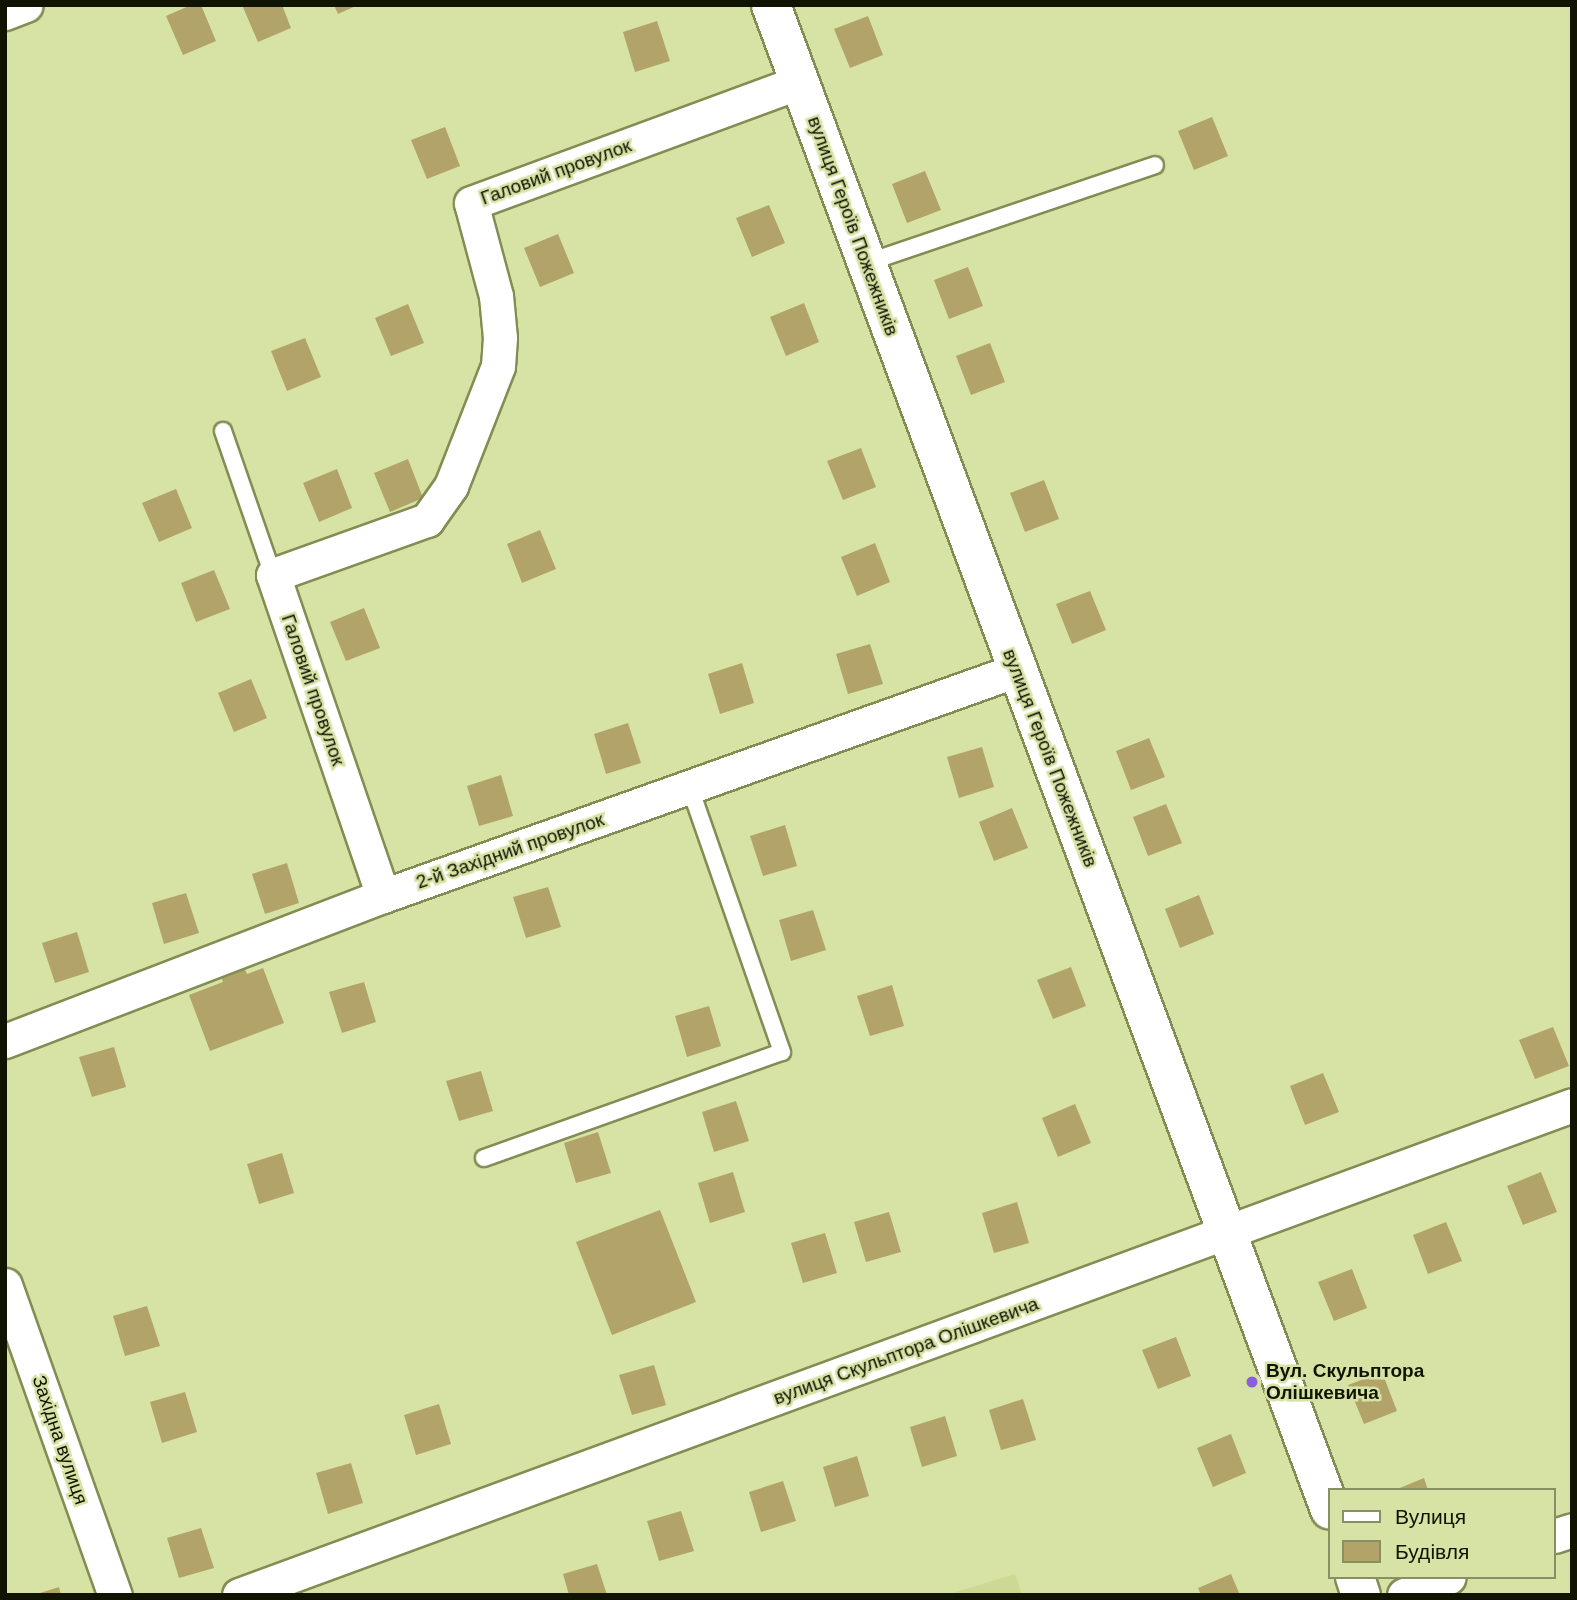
<!DOCTYPE html>
<meta charset="utf-8">
<style>
body{margin:0}
#map{position:relative;width:1577px;height:1600px;overflow:hidden;background:#d7e2a5;font-family:Helvetica,sans-serif}
div>[style]{position:absolute}
.built>*{inset:0;background:#ccd893}
.building>*{inset:0;background:#b2a469}
.roads{filter:drop-shadow(2px 0 #838d53) drop-shadow(-2px 0 #838d53) drop-shadow(0 2px #838d53) drop-shadow(0 -2px #838d53)}
.service>*{height:16px;margin:-8px;padding:0 8px;transform-origin:8px;border-radius:8px;background:#fff}
.minor>*{height:33px;margin:-16.5px;padding:0 16.5px;transform-origin:16.5px;border-radius:16.5px;background:#fff}
.tertiary>*{height:38px;margin:-19px;padding:0 19px;transform-origin:19px;border-radius:19px;background:#fff}
.dots>*{width:19px;height:19px;translate:-50% -50%;box-sizing:border-box;border:4px solid #d7e2a5;border-radius:50%}
span{translate:-50% -50%;white-space:nowrap;text-align:center;line-height:1.15;-webkit-text-stroke:5px #d7e2a5;paint-order:stroke}
.street-label{font-size:19px;color:#101300}
.poi-label{font-size:19px;color:#101300;font-weight:700}
.left{translate:0 -50%;text-align:left}
.frame{position:absolute;inset:0;border:7px solid #101300;pointer-events:none}
.legend{position:absolute;left:1328px;top:1488px;width:228px;height:91px;box-sizing:border-box;background:#d7e2a5;border:2px solid #878f63;margin:0;padding:9px 12px;list-style:none;font-size:21px;color:#101300}
.legend li{display:flex;align-items:center;gap:14px;height:35px}
.legend b{width:35px;border:2px solid #878f63}
</style>
<div id="map">
<div class="built">
<div style="clip-path:polygon(1015px 1574px,1022px 1595px,946px 1595px)"></div>
</div>
<div class="building">
<div style="clip-path:polygon(191px 5px,201px 5px,216px 41px,183px 55px,166px 16px)"></div>
<div style="clip-path:polygon(242px 5px,282px 5px,291px 28px,258px 42px)"></div>
<div style="clip-path:polygon(334px 5px,358px 5px,338px 14px)"></div>
<div style="clip-path:polygon(868px 16px,883px 55px,850px 68px,834px 29px)"></div>
<div style="clip-path:polygon(657px 21px,670px 61px,635px 72px,623px 32px)"></div>
<div style="clip-path:polygon(1212px 117px,1228px 156px,1194px 170px,1178px 131px)"></div>
<div style="clip-path:polygon(445px 127px,460px 166px,427px 179px,411px 140px)"></div>
<div style="clip-path:polygon(925px 171px,941px 210px,907px 223px,892px 184px)"></div>
<div style="clip-path:polygon(769px 205px,785px 243px,752px 257px,736px 218px)"></div>
<div style="clip-path:polygon(558px 234px,574px 273px,540px 287px,524px 248px)"></div>
<div style="clip-path:polygon(968px 267px,983px 306px,949px 319px,934px 280px)"></div>
<div style="clip-path:polygon(804px 303px,819px 342px,786px 356px,770px 317px)"></div>
<div style="clip-path:polygon(408px 304px,424px 343px,391px 356px,375px 318px)"></div>
<div style="clip-path:polygon(305px 338px,321px 377px,287px 391px,271px 351px)"></div>
<div style="clip-path:polygon(990px 343px,1005px 382px,971px 395px,956px 356px)"></div>
<div style="clip-path:polygon(861px 448px,876px 487px,843px 500px,827px 461px)"></div>
<div style="clip-path:polygon(408px 459px,423px 498px,390px 512px,374px 473px)"></div>
<div style="clip-path:polygon(337px 469px,352px 508px,319px 522px,303px 483px)"></div>
<div style="clip-path:polygon(1044px 480px,1059px 519px,1025px 532px,1010px 493px)"></div>
<div style="clip-path:polygon(176px 489px,192px 528px,159px 542px,142px 503px)"></div>
<div style="clip-path:polygon(540px 530px,556px 569px,522px 583px,507px 544px)"></div>
<div style="clip-path:polygon(875px 543px,890px 582px,857px 596px,841px 557px)"></div>
<div style="clip-path:polygon(214px 570px,230px 609px,196px 622px,181px 583px)"></div>
<div style="clip-path:polygon(1090px 591px,1106px 630px,1072px 644px,1056px 604px)"></div>
<div style="clip-path:polygon(364px 608px,380px 648px,346px 661px,330px 622px)"></div>
<div style="clip-path:polygon(870px 644px,883px 684px,848px 694px,836px 654px)"></div>
<div style="clip-path:polygon(742px 663px,754px 703px,720px 714px,708px 674px)"></div>
<div style="clip-path:polygon(251px 679px,267px 718px,234px 732px,218px 693px)"></div>
<div style="clip-path:polygon(628px 723px,641px 763px,606px 774px,594px 734px)"></div>
<div style="clip-path:polygon(1149px 738px,1165px 777px,1131px 790px,1116px 751px)"></div>
<div style="clip-path:polygon(982px 747px,994px 787px,959px 798px,947px 757px)"></div>
<div style="clip-path:polygon(501px 775px,513px 816px,479px 826px,467px 786px)"></div>
<div style="clip-path:polygon(1166px 804px,1182px 843px,1148px 856px,1133px 817px)"></div>
<div style="clip-path:polygon(1012px 808px,1028px 848px,994px 861px,979px 822px)"></div>
<div style="clip-path:polygon(785px 825px,797px 866px,763px 876px,750px 836px)"></div>
<div style="clip-path:polygon(287px 863px,299px 903px,265px 914px,252px 874px)"></div>
<div style="clip-path:polygon(548px 887px,561px 927px,526px 938px,513px 897px)"></div>
<div style="clip-path:polygon(186px 893px,199px 933px,164px 944px,152px 903px)"></div>
<div style="clip-path:polygon(1199px 895px,1214px 934px,1180px 948px,1165px 909px)"></div>
<div style="clip-path:polygon(813px 910px,826px 950px,791px 961px,779px 920px)"></div>
<div style="clip-path:polygon(77px 932px,89px 972px,55px 983px,42px 943px)"></div>
<div style="clip-path:polygon(244px 967px,247px 974px,263px 968px,284px 1023px,210px 1051px,189px 995px,223px 982px,221px 976px)"></div>
<div style="clip-path:polygon(1071px 967px,1086px 1006px,1053px 1019px,1037px 980px)"></div>
<div style="clip-path:polygon(364px 982px,376px 1022px,342px 1033px,329px 992px)"></div>
<div style="clip-path:polygon(892px 985px,904px 1026px,870px 1036px,857px 996px)"></div>
<div style="clip-path:polygon(709px 1006px,721px 1046px,687px 1057px,675px 1016px)"></div>
<div style="clip-path:polygon(1553px 1027px,1569px 1066px,1535px 1079px,1519px 1040px)"></div>
<div style="clip-path:polygon(114px 1047px,126px 1087px,92px 1097px,79px 1057px)"></div>
<div style="clip-path:polygon(481px 1071px,493px 1111px,459px 1121px,446px 1081px)"></div>
<div style="clip-path:polygon(1323px 1073px,1339px 1112px,1305px 1125px,1290px 1086px)"></div>
<div style="clip-path:polygon(736px 1101px,749px 1141px,714px 1152px,702px 1112px)"></div>
<div style="clip-path:polygon(1075px 1104px,1091px 1143px,1058px 1157px,1042px 1118px)"></div>
<div style="clip-path:polygon(598px 1132px,611px 1173px,576px 1183px,564px 1143px)"></div>
<div style="clip-path:polygon(282px 1153px,294px 1193px,259px 1204px,247px 1164px)"></div>
<div style="clip-path:polygon(733px 1172px,745px 1212px,710px 1223px,698px 1183px)"></div>
<div style="clip-path:polygon(1541px 1172px,1557px 1212px,1523px 1225px,1507px 1186px)"></div>
<div style="clip-path:polygon(1017px 1202px,1029px 1243px,994px 1253px,982px 1213px)"></div>
<div style="clip-path:polygon(660px 1210px,696px 1302px,612px 1335px,576px 1242px)"></div>
<div style="clip-path:polygon(889px 1212px,901px 1252px,866px 1262px,854px 1222px)"></div>
<div style="clip-path:polygon(1446px 1222px,1462px 1261px,1428px 1274px,1413px 1235px)"></div>
<div style="clip-path:polygon(825px 1233px,837px 1273px,803px 1283px,791px 1243px)"></div>
<div style="clip-path:polygon(1352px 1269px,1367px 1308px,1334px 1321px,1318px 1282px)"></div>
<div style="clip-path:polygon(147px 1306px,160px 1346px,125px 1356px,113px 1316px)"></div>
<div style="clip-path:polygon(1176px 1337px,1191px 1376px,1158px 1389px,1142px 1350px)"></div>
<div style="clip-path:polygon(654px 1365px,666px 1405px,632px 1415px,619px 1375px)"></div>
<div style="clip-path:polygon(1382px 1372px,1397px 1411px,1364px 1424px,1348px 1385px)"></div>
<div style="clip-path:polygon(185px 1392px,197px 1432px,162px 1443px,150px 1402px)"></div>
<div style="clip-path:polygon(1023px 1399px,1036px 1440px,1001px 1450px,989px 1410px)"></div>
<div style="clip-path:polygon(439px 1404px,451px 1444px,416px 1455px,404px 1415px)"></div>
<div style="clip-path:polygon(945px 1416px,957px 1456px,922px 1467px,910px 1427px)"></div>
<div style="clip-path:polygon(1231px 1434px,1246px 1473px,1213px 1487px,1197px 1448px)"></div>
<div style="clip-path:polygon(857px 1456px,869px 1496px,835px 1507px,823px 1467px)"></div>
<div style="clip-path:polygon(351px 1463px,363px 1503px,328px 1514px,316px 1473px)"></div>
<div style="clip-path:polygon(1424px 1478px,1428px 1490px,1395px 1490px)"></div>
<div style="clip-path:polygon(783px 1481px,796px 1521px,761px 1532px,749px 1492px)"></div>
<div style="clip-path:polygon(681px 1511px,694px 1551px,659px 1561px,647px 1521px)"></div>
<div style="clip-path:polygon(201px 1528px,214px 1568px,179px 1578px,167px 1538px)"></div>
<div style="clip-path:polygon(597px 1564px,607px 1595px,569px 1595px,563px 1574px)"></div>
<div style="clip-path:polygon(1231px 1574px,1240px 1595px,1201px 1595px,1198px 1588px)"></div>
<div style="clip-path:polygon(59px 1587px,61px 1595px,37px 1595px,37px 1594px)"></div>
</div>
<div class="roads">
<div class="service">
<div style="left:866px;top:263px;width:305px;rotate:-18.7deg"></div>
<div style="left:223px;top:431px;width:152px;rotate:70.9deg"></div>
<div style="left:484px;top:1158px;width:316px;rotate:-19.6deg"></div>
<div style="left:782px;top:1052px;width:280px;rotate:-109.2deg"></div>
</div>
<div class="minor">
<div style="left:5px;top:13px;width:22px;rotate:-21deg"></div>
<div style="left:383px;top:896px;width:339px;rotate:-108.9deg"></div>
<div style="left:273px;top:575px;width:164px;rotate:-19.7deg"></div>
<div style="left:427px;top:520px;width:42px;rotate:-54.8deg"></div>
<div style="left:451px;top:486px;width:129px;rotate:-68.6deg"></div>
<div style="left:498px;top:366px;width:28px;rotate:-86deg"></div>
<div style="left:500px;top:338px;width:42px;rotate:-95.4deg"></div>
<div style="left:496px;top:296px;width:96px;rotate:-105deg"></div>
<div style="left:471px;top:203px;width:351px;rotate:-20.2deg"></div>
<div style="left:5px;top:1041px;width:405px;rotate:-21deg"></div>
<div style="left:383px;top:896px;width:673px;rotate:-19.62deg"></div>
<div style="left:5px;top:1285px;width:329px;rotate:70.5deg"></div>
<div style="left:1554px;top:1536px;width:19px;rotate:-18deg"></div>
<div style="left:239px;top:1595px;width:1420px;rotate:-20.18deg"></div>
<div style="left:1404px;top:1595px;width:48px;rotate:-21.8deg"></div>
</div>
<div class="tertiary">
<div style="left:771px;top:5px;width:1605px;rotate:69.62deg"></div>
<div style="left:1355px;top:1577px;width:19px;rotate:72deg"></div>
</div>
</div>
<div class="dots">
<div style="left:1252px;top:1382px;background:#8a60da"></div>
</div>
<div class="street-label">
<span style="left:556px;top:172px;rotate:-20deg">Галовий провулок</span>
<span style="left:853px;top:226px;rotate:70deg">вулиця Героїв Пожежників</span>
<span style="left:313px;top:690px;rotate:71deg">Галовий провулок</span>
<span style="left:1050px;top:758px;rotate:69deg">вулиця Героїв Пожежників</span>
<span style="left:510px;top:851px;rotate:-19deg">2-й Західний провулок</span>
<span style="left:906px;top:1351px;rotate:-20deg">вулиця Скульптора Олішкевича</span>
<span style="left:60px;top:1440px;rotate:71deg">Західна вулиця</span>
</div>
<div class="poi-label">
<span class="left" style="left:1266px;top:1382px">Вул. Скульптора<br>Олішкевича</span>
</div>
<div class="frame"></div>
<ul class="legend">
<li><b style="height:9px;background:#fff"></b>Вулиця</li>
<li><b style="height:19px;background:#b2a469"></b>Будівля</li>
</ul>
</div>
